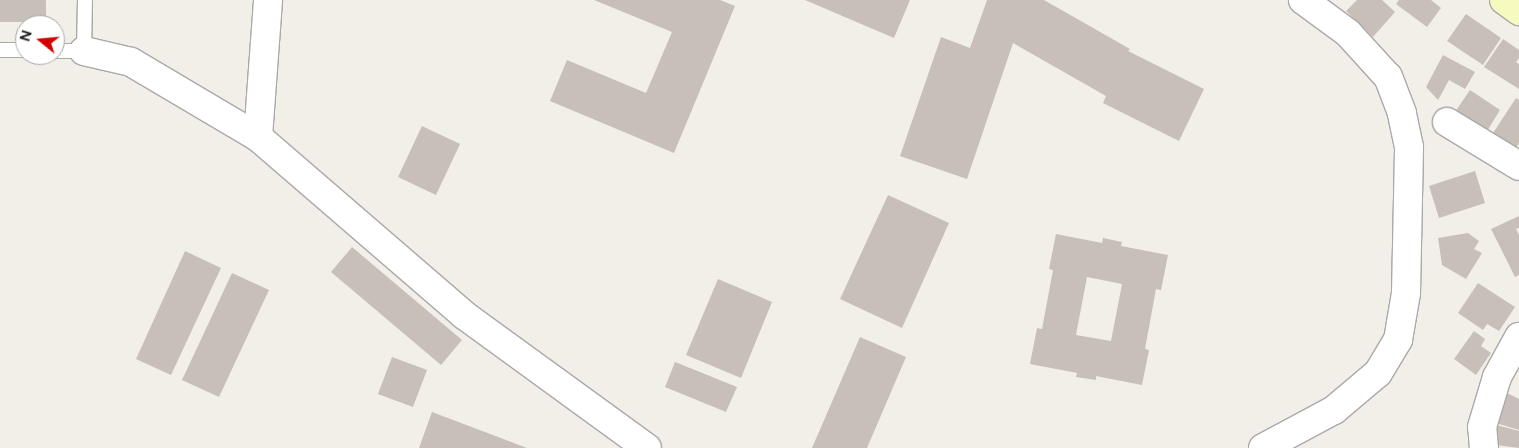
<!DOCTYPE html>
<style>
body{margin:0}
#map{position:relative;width:1519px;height:448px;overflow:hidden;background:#f2efe9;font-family:Figtree,sans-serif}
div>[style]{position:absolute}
.building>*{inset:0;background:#c7bfb8}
.roads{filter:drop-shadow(1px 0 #a9a9a9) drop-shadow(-1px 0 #a9a9a9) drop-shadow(0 1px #a9a9a9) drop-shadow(0 -1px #a9a9a9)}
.lane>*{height:14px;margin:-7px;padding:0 7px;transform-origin:7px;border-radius:7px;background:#fff}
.street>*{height:28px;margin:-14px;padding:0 14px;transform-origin:14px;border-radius:14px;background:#fff}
.secondary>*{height:28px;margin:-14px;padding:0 14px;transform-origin:14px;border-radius:14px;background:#f7fabf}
span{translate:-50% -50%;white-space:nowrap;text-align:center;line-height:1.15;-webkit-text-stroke:4.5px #fff;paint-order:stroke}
.north{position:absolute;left:15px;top:15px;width:50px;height:50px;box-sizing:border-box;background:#fff;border:1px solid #a7a7a7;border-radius:50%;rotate:287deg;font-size:14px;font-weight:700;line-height:20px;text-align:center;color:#222}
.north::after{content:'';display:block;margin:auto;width:18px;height:22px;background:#d40000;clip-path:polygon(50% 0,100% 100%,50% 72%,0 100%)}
</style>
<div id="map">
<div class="building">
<div style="clip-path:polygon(0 0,46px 0,46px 22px,0 22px)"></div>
<div style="clip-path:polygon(594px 0,720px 0,735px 6px,674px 153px,550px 101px,567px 60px,646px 93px,672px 32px)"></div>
<div style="clip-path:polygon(805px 0,910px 0,894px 38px)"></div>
<div style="clip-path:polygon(987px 0,1044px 0,1130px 49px,1128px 51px,1204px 89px,1179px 141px,1103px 103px,1106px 96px,1013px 43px,967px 179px,900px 156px,941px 37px,970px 48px)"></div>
<div style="clip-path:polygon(1357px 0,1382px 0,1395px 12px,1373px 37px,1346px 11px)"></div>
<div style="clip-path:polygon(1399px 0,1431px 0,1441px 8px,1427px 27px,1396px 4px)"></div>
<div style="clip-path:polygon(1466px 14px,1501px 38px,1483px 65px,1447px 41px)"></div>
<div style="clip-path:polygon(1503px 39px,1519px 50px,1519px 58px,1516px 62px,1519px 64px,1519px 89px,1484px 67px)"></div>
<div style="clip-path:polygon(1443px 55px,1475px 72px,1465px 89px,1449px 80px,1438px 100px,1426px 87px)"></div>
<div style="clip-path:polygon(1470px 90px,1500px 110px,1486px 133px,1455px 112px)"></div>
<div style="clip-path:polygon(1516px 98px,1519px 100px,1519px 143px,1514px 151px,1491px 136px)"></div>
<div style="clip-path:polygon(422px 126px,460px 144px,436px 195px,398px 177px)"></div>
<div style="clip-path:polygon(1475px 171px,1485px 203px,1439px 218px,1429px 186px)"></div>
<div style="clip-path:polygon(888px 195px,949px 223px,902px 328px,840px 299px)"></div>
<div style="clip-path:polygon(1519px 216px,1519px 228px,1516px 229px,1519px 235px,1519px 275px,1515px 277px,1491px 229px)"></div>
<div style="clip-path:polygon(1468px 233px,1479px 241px,1474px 249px,1482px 253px,1466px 279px,1442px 265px,1438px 238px)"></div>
<div style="clip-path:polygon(evenodd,1056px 234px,1102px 243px,1103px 238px,1122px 242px,1121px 246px,1168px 255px,1161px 290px,1156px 289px,1145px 349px,1149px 350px,1142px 385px,1096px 376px,1096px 380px,1076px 377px,1077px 373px,1030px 364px,1037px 328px,1042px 329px,1053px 270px,1049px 269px,1056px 234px,1087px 277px,1122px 284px,1111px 341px,1076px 335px,1087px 277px)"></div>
<div style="clip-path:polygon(352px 247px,462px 340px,441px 365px,331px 272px)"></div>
<div style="clip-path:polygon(185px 251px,221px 268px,171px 375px,136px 359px)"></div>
<div style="clip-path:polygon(232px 273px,269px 290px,219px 397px,182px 380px)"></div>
<div style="clip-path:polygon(718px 279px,772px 302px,741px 378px,686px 355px)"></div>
<div style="clip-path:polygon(1478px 283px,1515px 307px,1499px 331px,1487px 324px,1483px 330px,1458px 313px)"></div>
<div style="clip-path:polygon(1474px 331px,1485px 339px,1481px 346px,1491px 353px,1476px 375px,1454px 359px)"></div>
<div style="clip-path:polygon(860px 337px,906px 357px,867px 448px,812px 448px)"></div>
<div style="clip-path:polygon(392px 357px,427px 370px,413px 407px,378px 394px)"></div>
<div style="clip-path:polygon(675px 362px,737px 387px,726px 412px,665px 387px)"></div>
<div style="clip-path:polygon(1501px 390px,1519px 399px,1519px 430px,1489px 421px)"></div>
<div style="clip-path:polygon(432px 412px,527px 448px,419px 448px)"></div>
<div style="clip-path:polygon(1496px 425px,1519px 431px,1519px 448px,1496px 445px)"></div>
</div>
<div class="roads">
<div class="lane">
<div style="left:0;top:50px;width:25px"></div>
<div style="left:55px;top:51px;width:29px"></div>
<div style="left:84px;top:51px;width:51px;rotate:-88.9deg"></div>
</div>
<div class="street">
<div style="left:84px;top:51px;width:48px;rotate:13.2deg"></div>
<div style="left:131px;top:62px;width:147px;rotate:30.6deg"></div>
<div style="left:258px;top:137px;width:272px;rotate:40.8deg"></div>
<div style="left:464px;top:315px;width:226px;rotate:36deg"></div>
<div style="left:1447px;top:122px;width:84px;rotate:31.4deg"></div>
<div style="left:258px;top:137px;width:137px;rotate:-85.8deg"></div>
<div style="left:1263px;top:448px;width:81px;rotate:-28.2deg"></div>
<div style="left:1334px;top:410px;width:57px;rotate:-40.1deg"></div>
<div style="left:1378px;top:373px;width:39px;rotate:-59deg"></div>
<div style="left:1398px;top:340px;width:48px;rotate:-80.3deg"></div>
<div style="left:1406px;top:293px;width:146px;rotate:-88.8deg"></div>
<div style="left:1409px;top:147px;width:35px;rotate:-102deg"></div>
<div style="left:1402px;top:113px;width:39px;rotate:-111deg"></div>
<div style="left:1388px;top:77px;width:59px;rotate:-132.3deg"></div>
<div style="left:1348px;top:33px;width:56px;rotate:-143.7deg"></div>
<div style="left:1484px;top:448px;width:21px;rotate:-95deg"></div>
<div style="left:1482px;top:427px;width:52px;rotate:-73.3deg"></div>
<div style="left:1497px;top:377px;width:46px;rotate:-61.2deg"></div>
</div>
<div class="secondary">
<div style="left:1504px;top:0;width:19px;rotate:36deg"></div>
</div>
</div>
<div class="north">N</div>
</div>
